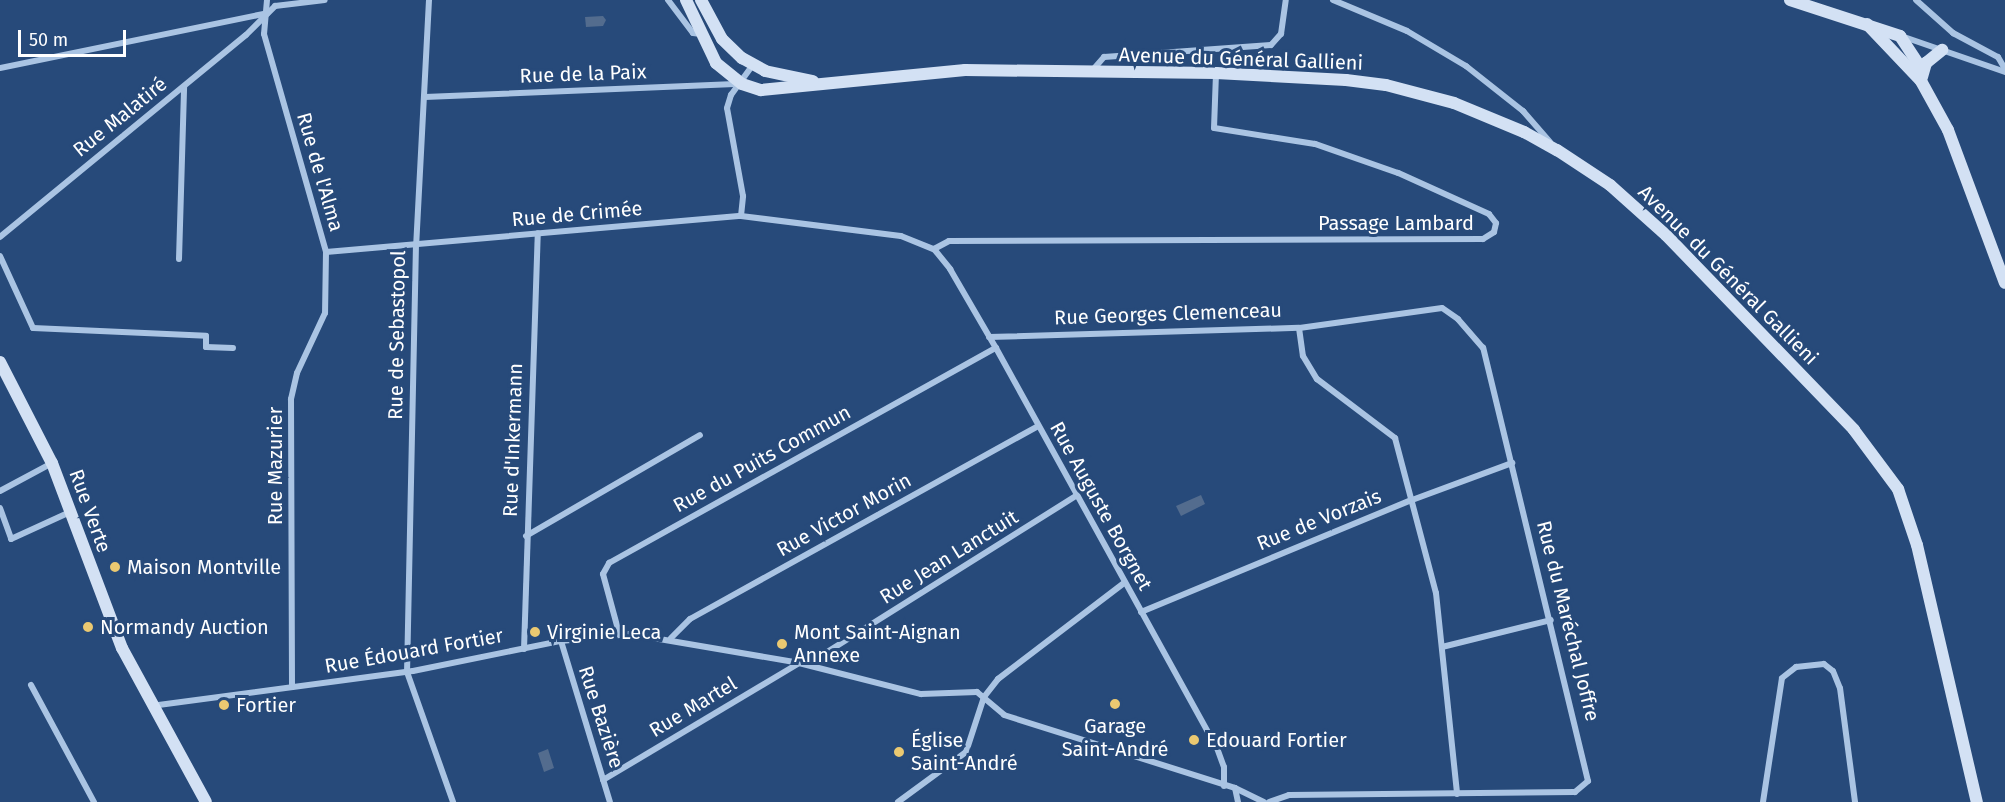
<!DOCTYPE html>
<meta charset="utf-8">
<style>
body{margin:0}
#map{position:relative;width:2005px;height:802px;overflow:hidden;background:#274a7a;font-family:"Fira Sans",sans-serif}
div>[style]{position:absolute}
.water>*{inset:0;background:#536c8e}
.street>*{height:6px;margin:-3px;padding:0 3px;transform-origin:3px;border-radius:3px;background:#aac4e3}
.secondary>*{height:12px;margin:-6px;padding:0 6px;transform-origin:6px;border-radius:6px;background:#d3e1f4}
.dots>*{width:16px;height:16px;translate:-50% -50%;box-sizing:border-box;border:3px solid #274a7a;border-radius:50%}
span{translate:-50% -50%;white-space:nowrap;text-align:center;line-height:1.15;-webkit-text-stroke:6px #274a7a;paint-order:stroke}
.street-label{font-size:20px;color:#fff}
.poi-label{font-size:20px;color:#fff}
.left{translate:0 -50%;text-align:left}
.scale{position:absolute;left:18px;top:30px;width:108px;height:27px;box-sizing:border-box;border:3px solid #fff;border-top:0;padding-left:8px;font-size:18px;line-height:21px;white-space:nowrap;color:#fff;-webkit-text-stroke:4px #274a7a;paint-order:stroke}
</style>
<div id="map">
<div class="water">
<div style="clip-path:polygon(603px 16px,606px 20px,603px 26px,586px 27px,585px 17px)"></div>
<div style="clip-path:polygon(1201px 495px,1205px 504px,1181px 516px,1176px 506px)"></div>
<div style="clip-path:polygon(548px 749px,554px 768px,544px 772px,538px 753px)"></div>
</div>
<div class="street">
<div style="left:267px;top:0;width:34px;rotate:95deg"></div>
<div style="left:264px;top:34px;width:227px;rotate:74.1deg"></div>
<div style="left:326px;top:252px;width:61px;rotate:90.9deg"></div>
<div style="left:325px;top:313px;width:66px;rotate:115deg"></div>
<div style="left:297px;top:373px;width:27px;rotate:103deg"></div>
<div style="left:291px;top:399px;width:288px;rotate:89.8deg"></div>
<div style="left:429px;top:0;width:244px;rotate:93deg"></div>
<div style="left:416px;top:244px;width:428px;rotate:91.2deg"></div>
<div style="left:407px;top:672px;width:138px;rotate:70.5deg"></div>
<div style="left:668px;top:0;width:41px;rotate:52.9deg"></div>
<div style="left:693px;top:33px;width:8px;rotate:7deg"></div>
<div style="left:1333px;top:0;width:80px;rotate:22.7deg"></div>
<div style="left:1407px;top:31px;width:69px;rotate:30.7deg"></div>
<div style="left:1466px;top:66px;width:73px;rotate:38.3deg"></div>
<div style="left:1523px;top:111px;width:41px;rotate:48.9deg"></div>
<div style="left:1916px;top:0;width:50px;rotate:41.7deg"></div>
<div style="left:1953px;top:33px;width:51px;rotate:28.1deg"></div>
<div style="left:1998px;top:57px;width:14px;rotate:60deg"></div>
<div style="left:1904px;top:37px;width:107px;rotate:19.1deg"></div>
<div style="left:0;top:68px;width:273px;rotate:-11.6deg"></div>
<div style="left:1091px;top:72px;width:20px;rotate:-49deg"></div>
<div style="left:1104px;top:57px;width:167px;rotate:-4.1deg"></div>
<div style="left:1271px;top:45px;width:15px;rotate:-48deg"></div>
<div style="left:1281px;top:34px;width:34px;rotate:-82deg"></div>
<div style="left:425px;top:97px;width:316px;rotate:-2.4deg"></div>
<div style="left:741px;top:216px;width:20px;rotate:-84deg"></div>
<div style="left:743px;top:196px;width:89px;rotate:-100.3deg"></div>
<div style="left:727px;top:108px;width:14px;rotate:-73deg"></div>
<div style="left:731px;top:95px;width:37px;rotate:-54deg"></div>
<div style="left:0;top:237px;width:318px;rotate:-39.4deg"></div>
<div style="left:246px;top:35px;width:41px;rotate:-45deg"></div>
<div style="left:275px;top:6px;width:50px;rotate:-6.8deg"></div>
<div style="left:934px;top:249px;width:17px;rotate:-28deg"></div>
<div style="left:949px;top:241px;width:534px;rotate:-0.21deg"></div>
<div style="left:1483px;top:239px;width:13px;rotate:-32deg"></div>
<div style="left:1494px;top:232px;width:9px;rotate:-77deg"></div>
<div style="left:1496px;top:223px;width:11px;rotate:-128deg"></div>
<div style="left:1489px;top:214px;width:100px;rotate:-155.7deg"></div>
<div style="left:1398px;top:173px;width:88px;rotate:-160.7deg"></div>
<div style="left:1315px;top:144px;width:102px;rotate:-171deg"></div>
<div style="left:1214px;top:128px;width:55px;rotate:-87.9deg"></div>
<div style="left:326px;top:252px;width:417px;rotate:-5deg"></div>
<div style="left:741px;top:216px;width:161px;rotate:7.1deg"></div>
<div style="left:901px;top:236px;width:35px;rotate:22deg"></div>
<div style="left:934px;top:249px;width:26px;rotate:51deg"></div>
<div style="left:950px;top:269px;width:91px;rotate:59.8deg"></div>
<div style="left:996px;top:348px;width:457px;rotate:61.1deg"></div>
<div style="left:1217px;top:748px;width:20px;rotate:70deg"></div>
<div style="left:1224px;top:767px;width:19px;rotate:90deg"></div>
<div style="left:0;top:256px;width:79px;rotate:65.4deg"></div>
<div style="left:33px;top:328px;width:173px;rotate:2.6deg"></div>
<div style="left:206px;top:336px;width:11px;rotate:90deg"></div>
<div style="left:206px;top:347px;width:27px;rotate:2deg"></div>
<div style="left:179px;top:259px;width:172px;rotate:-88.3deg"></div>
<div style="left:989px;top:337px;width:310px;rotate:-1.7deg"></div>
<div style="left:1299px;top:328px;width:28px;rotate:82deg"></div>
<div style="left:1303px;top:356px;width:27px;rotate:59deg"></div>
<div style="left:1317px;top:379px;width:98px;rotate:37.1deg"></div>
<div style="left:1395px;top:438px;width:160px;rotate:75.2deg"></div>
<div style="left:1436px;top:593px;width:202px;rotate:84deg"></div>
<div style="left:0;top:491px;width:59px;rotate:-28.3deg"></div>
<div style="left:0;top:508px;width:33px;rotate:70deg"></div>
<div style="left:11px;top:539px;width:65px;rotate:-24.6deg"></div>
<div style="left:526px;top:536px;width:201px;rotate:-30.1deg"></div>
<div style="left:1141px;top:612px;width:293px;rotate:-22.5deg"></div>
<div style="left:1412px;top:500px;width:107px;rotate:-20.3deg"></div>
<div style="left:619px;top:633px;width:61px;rotate:-105.2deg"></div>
<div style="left:603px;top:574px;width:13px;rotate:-61deg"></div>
<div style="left:609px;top:563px;width:443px;rotate:-29.1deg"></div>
<div style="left:671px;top:638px;width:27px;rotate:-45deg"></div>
<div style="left:690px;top:619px;width:398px;rotate:-29deg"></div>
<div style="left:561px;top:641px;width:168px;rotate:73.1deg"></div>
<div style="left:1442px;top:647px;width:112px;rotate:-13.9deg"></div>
<div style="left:524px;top:649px;width:416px;rotate:-88.1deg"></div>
<div style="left:808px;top:664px;width:316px;rotate:-32.1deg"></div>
<div style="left:31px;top:685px;width:133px;rotate:61.7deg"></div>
<div style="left:151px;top:706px;width:264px;rotate:-7.6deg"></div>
<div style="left:413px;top:671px;width:151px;rotate:-11.5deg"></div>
<div style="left:561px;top:641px;width:69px;rotate:-5.8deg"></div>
<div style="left:630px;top:634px;width:171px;rotate:9.7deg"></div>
<div style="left:799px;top:663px;width:126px;rotate:14.3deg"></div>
<div style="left:921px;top:694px;width:56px;rotate:-2deg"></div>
<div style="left:977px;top:692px;width:35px;rotate:40deg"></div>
<div style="left:1004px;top:715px;width:242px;rotate:17.5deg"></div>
<div style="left:1235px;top:788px;width:32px;rotate:26deg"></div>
<div style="left:603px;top:780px;width:228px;rotate:-30.8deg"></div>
<div style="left:1235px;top:788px;width:14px;rotate:78deg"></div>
<div style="left:898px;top:802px;width:84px;rotate:-36.3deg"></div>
<div style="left:966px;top:752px;width:58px;rotate:-71.9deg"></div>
<div style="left:984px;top:697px;width:23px;rotate:-52deg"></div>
<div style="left:998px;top:679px;width:158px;rotate:-37.3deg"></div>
<div style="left:1269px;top:802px;width:21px;rotate:-19deg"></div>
<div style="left:1289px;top:795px;width:286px;rotate:-0.6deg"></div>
<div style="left:1575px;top:792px;width:17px;rotate:-40deg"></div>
<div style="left:1588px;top:781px;width:446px;rotate:-103.6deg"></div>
<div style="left:1483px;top:348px;width:38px;rotate:-131deg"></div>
<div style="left:1458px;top:319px;width:19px;rotate:-145deg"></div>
<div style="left:1442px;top:308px;width:144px;rotate:172deg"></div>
<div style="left:1763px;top:802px;width:125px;rotate:-81.3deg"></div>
<div style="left:1782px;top:678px;width:18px;rotate:-38deg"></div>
<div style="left:1796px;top:667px;width:28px;rotate:-6deg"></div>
<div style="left:1824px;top:664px;width:11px;rotate:38deg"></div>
<div style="left:1833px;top:671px;width:18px;rotate:68deg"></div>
<div style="left:1840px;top:688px;width:115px;rotate:82.5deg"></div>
</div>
<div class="secondary">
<div style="left:686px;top:0;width:70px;rotate:64.5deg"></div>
<div style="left:716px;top:63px;width:33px;rotate:39deg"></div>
<div style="left:742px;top:84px;width:20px;rotate:18deg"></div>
<div style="left:761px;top:90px;width:205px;rotate:-5.6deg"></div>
<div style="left:965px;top:70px;width:251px;rotate:0.7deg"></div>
<div style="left:1216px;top:73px;width:130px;rotate:3.1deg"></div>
<div style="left:1346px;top:80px;width:40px;rotate:7.1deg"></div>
<div style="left:1386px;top:85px;width:70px;rotate:14.8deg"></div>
<div style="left:1454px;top:103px;width:76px;rotate:22.5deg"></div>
<div style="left:1524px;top:132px;width:38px;rotate:29deg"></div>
<div style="left:1557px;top:150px;width:64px;rotate:33.4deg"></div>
<div style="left:1610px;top:185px;width:75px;rotate:41.8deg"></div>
<div style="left:1666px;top:235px;width:271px;rotate:46deg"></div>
<div style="left:1854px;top:430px;width:74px;rotate:53.3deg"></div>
<div style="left:1898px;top:489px;width:59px;rotate:71.3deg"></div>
<div style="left:1917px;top:545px;width:264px;rotate:76.9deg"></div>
<div style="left:701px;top:0;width:44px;rotate:61.7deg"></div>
<div style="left:722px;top:39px;width:28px;rotate:44deg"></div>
<div style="left:742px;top:58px;width:26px;rotate:29deg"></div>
<div style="left:765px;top:71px;width:49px;rotate:11.8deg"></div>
<div style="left:1790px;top:0;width:116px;rotate:18.1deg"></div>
<div style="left:1900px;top:36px;width:42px;rotate:56.7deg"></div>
<div style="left:1867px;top:24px;width:79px;rotate:46.5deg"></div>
<div style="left:1921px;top:81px;width:56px;rotate:61.1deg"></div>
<div style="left:1948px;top:130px;width:163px;rotate:69.6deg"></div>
<div style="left:1922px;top:77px;width:15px;rotate:-74deg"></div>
<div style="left:1926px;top:63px;width:21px;rotate:-39deg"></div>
<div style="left:0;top:362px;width:114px;rotate:62.8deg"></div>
<div style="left:52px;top:463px;width:198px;rotate:69.3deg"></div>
<div style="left:122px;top:648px;width:175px;rotate:61.4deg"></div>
</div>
<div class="dots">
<div style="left:115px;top:567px;background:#ebc971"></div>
<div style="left:88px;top:627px;background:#ebc971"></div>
<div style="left:535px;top:632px;background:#ebc971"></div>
<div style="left:782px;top:644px;background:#ebc971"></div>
<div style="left:1115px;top:704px;background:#ebc971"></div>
<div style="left:224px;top:705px;background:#ebc971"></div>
<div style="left:1194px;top:740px;background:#ebc971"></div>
<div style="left:899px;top:752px;background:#ebc971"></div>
</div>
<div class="street-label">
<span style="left:1241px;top:59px;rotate:2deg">Avenue du Général Gallieni</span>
<span style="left:583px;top:74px;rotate:-2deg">Rue de la Paix</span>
<span style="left:120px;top:117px;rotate:-39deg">Rue Malatiré</span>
<span style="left:320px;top:172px;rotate:74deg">Rue de l'Alma</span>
<span style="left:577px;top:214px;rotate:-5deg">Rue de Crimée</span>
<span style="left:1396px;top:223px">Passage Lambard</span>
<span style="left:1728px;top:275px;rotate:45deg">Avenue du Général Gallieni</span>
<span style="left:1168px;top:314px;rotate:-2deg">Rue Georges Clemenceau</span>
<span style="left:397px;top:335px;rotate:-89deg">Rue de Sebastopol</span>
<span style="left:513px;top:440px;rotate:-88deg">Rue d'Inkermann</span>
<span style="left:762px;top:459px;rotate:-29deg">Rue du Puits Commun</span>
<span style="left:275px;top:466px;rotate:-90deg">Rue Mazurier</span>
<span style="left:1101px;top:506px;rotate:61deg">Rue Auguste Borgnet</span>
<span style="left:90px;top:511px;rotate:70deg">Rue Verte</span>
<span style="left:844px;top:515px;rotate:-29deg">Rue Victor Morin</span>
<span style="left:1319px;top:520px;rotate:-22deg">Rue de Vorzais</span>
<span style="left:949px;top:557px;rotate:-32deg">Rue Jean Lanctuit</span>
<span style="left:1568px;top:621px;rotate:76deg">Rue du Maréchal Joffre</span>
<span style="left:414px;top:651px;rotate:-10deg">Rue Édouard Fortier</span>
<span style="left:693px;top:707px;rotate:-31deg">Rue Martel</span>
<span style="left:601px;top:717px;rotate:72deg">Rue Bazière</span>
</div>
<div class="poi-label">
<span class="left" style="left:127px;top:567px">Maison Montville</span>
<span class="left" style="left:100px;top:627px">Normandy Auction</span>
<span class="left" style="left:547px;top:632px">Virginie Leca</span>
<span class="left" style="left:794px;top:644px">Mont Saint-Aignan<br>Annexe</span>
<span class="left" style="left:236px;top:705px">Fortier</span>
<span style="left:1115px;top:738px">Garage<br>Saint-André</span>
<span class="left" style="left:911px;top:752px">Église<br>Saint-André</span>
<span class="left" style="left:1206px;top:740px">Edouard Fortier</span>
</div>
<div class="scale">50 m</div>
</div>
